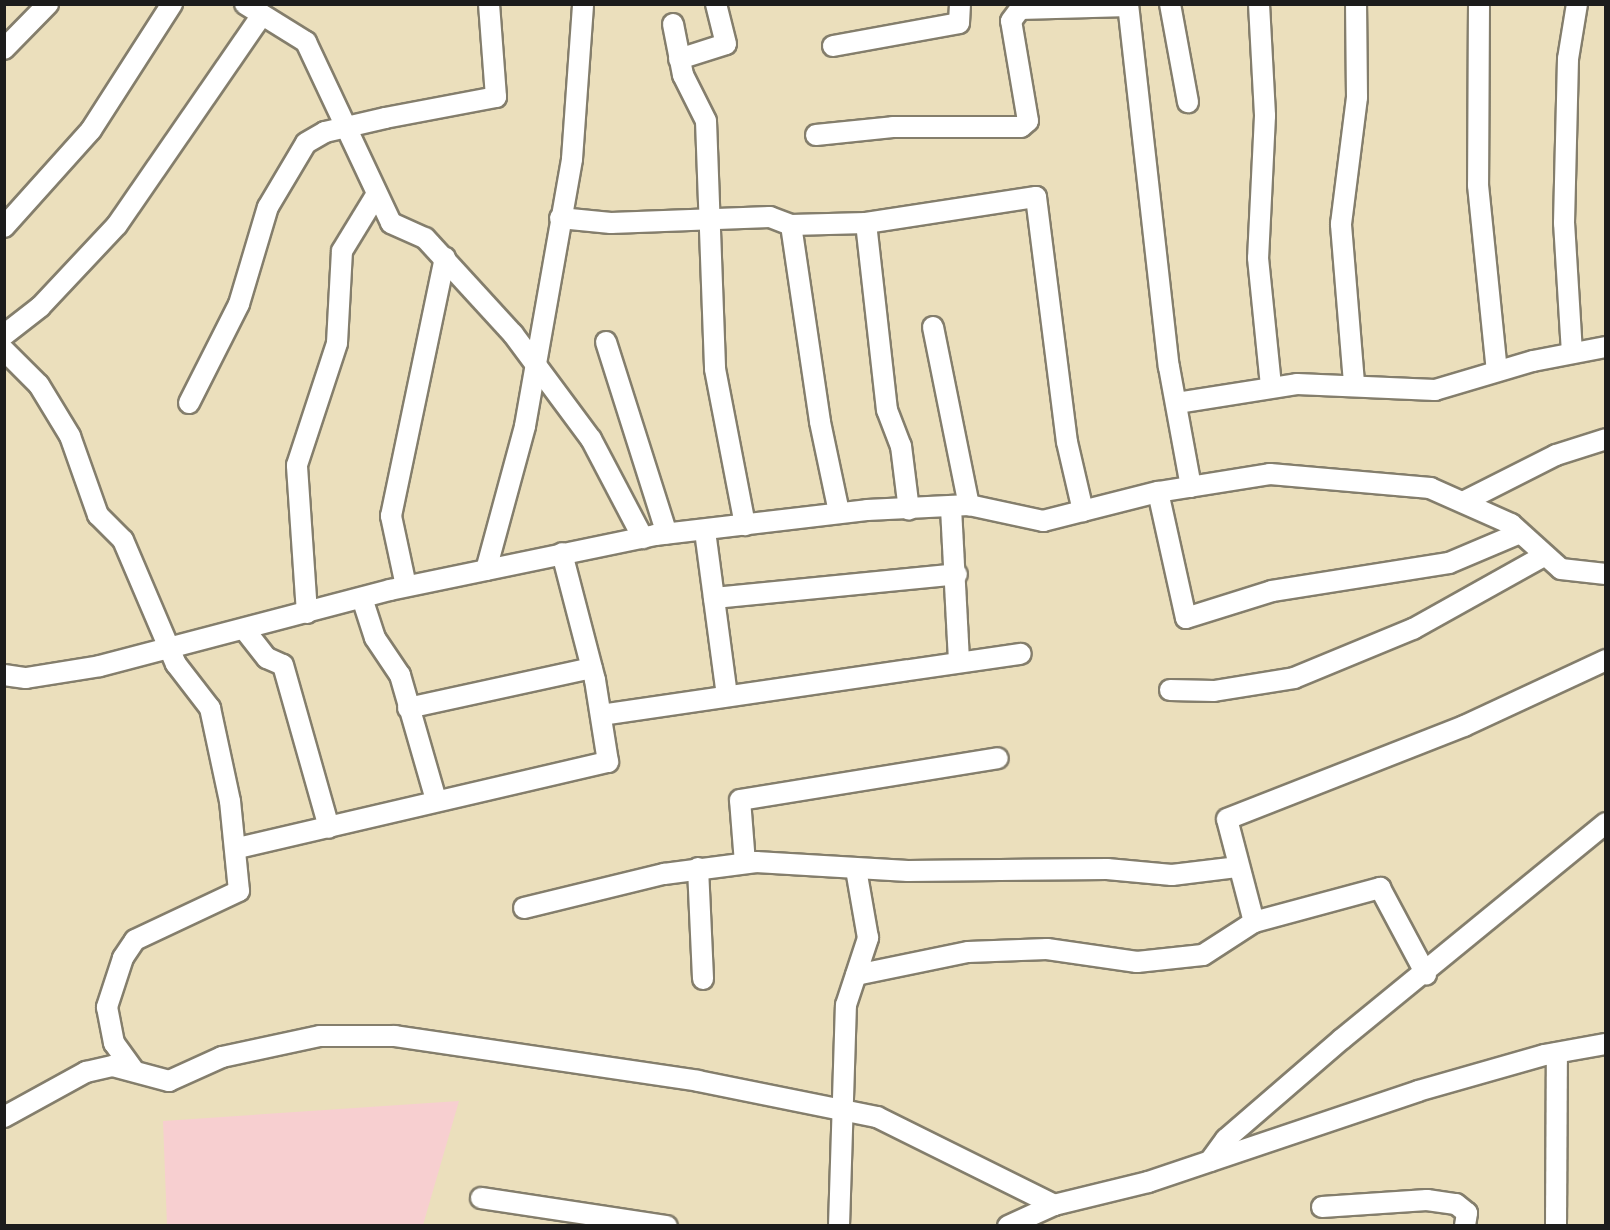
<!DOCTYPE html>
<style>
body{margin:0}
#map{position:relative;width:1610px;height:1230px;overflow:hidden;background:#ebdfbc;font-family:Caveat,sans-serif}
div>[style]{position:absolute}
.built>*{inset:0;background:#f7cfd0}
.roads{filter:drop-shadow(2px 0 #847e6c) drop-shadow(-2px 0 #847e6c) drop-shadow(0 2px #847e6c) drop-shadow(0 -2px #847e6c)}
.street>*{height:20px;margin:-10px;padding:0 10px;transform-origin:10px;border-radius:10px;background:#fff}
span{translate:-50% -50%;white-space:nowrap;text-align:center;line-height:1.15;-webkit-text-stroke:6px #f7f3e8;paint-order:stroke}
.frame{position:absolute;inset:0;border:6px solid #1c1c1c;pointer-events:none}
</style>
<div id="map">
<div class="built">
<div style="clip-path:polygon(459px 1101px,423px 1225px,167px 1225px,163px 1121px)"></div>
</div>
<div class="roads">
<div class="street">
<div style="left:245px;top:4px;width:72px;rotate:31.9deg"></div>
<div style="left:306px;top:42px;width:200px;rotate:64.8deg"></div>
<div style="left:391px;top:223px;width:37px;rotate:24deg"></div>
<div style="left:425px;top:238px;width:130px;rotate:47.5deg"></div>
<div style="left:513px;top:334px;width:131px;rotate:53.4deg"></div>
<div style="left:591px;top:439px;width:112px;rotate:62.3deg"></div>
<div style="left:1128px;top:4px;width:365px;rotate:83.6deg"></div>
<div style="left:1169px;top:367px;width:122px;rotate:79.6deg"></div>
<div style="left:1170px;top:4px;width:100px;rotate:79.6deg"></div>
<div style="left:1259px;top:4px;width:112px;rotate:86.9deg"></div>
<div style="left:1265px;top:116px;width:142px;rotate:92.8deg"></div>
<div style="left:1258px;top:258px;width:130px;rotate:84.2deg"></div>
<div style="left:1479px;top:4px;width:181px;rotate:90.3deg"></div>
<div style="left:1478px;top:185px;width:187px;rotate:84.2deg"></div>
<div style="left:673px;top:24px;width:52px;rotate:78.9deg"></div>
<div style="left:683px;top:75px;width:51px;rotate:63.4deg"></div>
<div style="left:706px;top:121px;width:248px;rotate:87.9deg"></div>
<div style="left:715px;top:369px;width:159px;rotate:79.1deg"></div>
<div style="left:833px;top:46px;width:128px;rotate:-10.3deg"></div>
<div style="left:959px;top:23px;width:19px;rotate:-87deg"></div>
<div style="left:4px;top:49px;width:63px;rotate:-45.6deg"></div>
<div style="left:679px;top:59px;width:49px;rotate:-17.7deg"></div>
<div style="left:726px;top:44px;width:41px;rotate:-104deg"></div>
<div style="left:816px;top:135px;width:77px;rotate:-5.9deg"></div>
<div style="left:893px;top:127px;width:128px"></div>
<div style="left:1021px;top:127px;width:9px;rotate:-41deg"></div>
<div style="left:1028px;top:121px;width:101px;rotate:-99.6deg"></div>
<div style="left:1011px;top:21px;width:15px;rotate:-53deg"></div>
<div style="left:1020px;top:9px;width:108px;rotate:-1.6deg"></div>
<div style="left:560px;top:218px;width:51px;rotate:5.6deg"></div>
<div style="left:611px;top:223px;width:159px;rotate:-2.2deg"></div>
<div style="left:770px;top:217px;width:22px;rotate:21deg"></div>
<div style="left:791px;top:225px;width:75px;rotate:-1.5deg"></div>
<div style="left:866px;top:223px;width:172px;rotate:-8.7deg"></div>
<div style="left:1036px;top:197px;width:247px;rotate:82.8deg"></div>
<div style="left:1067px;top:442px;width:71px;rotate:76.9deg"></div>
<div style="left:866px;top:223px;width:188px;rotate:83.6deg"></div>
<div style="left:887px;top:410px;width:39px;rotate:69deg"></div>
<div style="left:901px;top:446px;width:64px;rotate:82.9deg"></div>
<div style="left:791px;top:225px;width:199px;rotate:81.6deg"></div>
<div style="left:820px;top:422px;width:92px;rotate:78.1deg"></div>
<div style="left:4px;top:227px;width:130px;rotate:-48.1deg"></div>
<div style="left:91px;top:130px;width:150px;rotate:-57.3deg"></div>
<div style="left:933px;top:327px;width:182px;rotate:78.6deg"></div>
<div style="left:4px;top:335px;width:46px;rotate:-37.9deg"></div>
<div style="left:40px;top:307px;width:112px;rotate:-46.8deg"></div>
<div style="left:117px;top:225px;width:254px;rotate:-55.4deg"></div>
<div style="left:606px;top:342px;width:201px;rotate:72.4deg"></div>
<div style="left:4px;top:350px;width:49px;rotate:45deg"></div>
<div style="left:39px;top:385px;width:60px;rotate:58.7deg"></div>
<div style="left:70px;top:436px;width:84px;rotate:70.5deg"></div>
<div style="left:98px;top:515px;width:35px;rotate:45deg"></div>
<div style="left:123px;top:540px;width:135px;rotate:66.9deg"></div>
<div style="left:176px;top:664px;width:56px;rotate:52.3deg"></div>
<div style="left:210px;top:708px;width:95px;rotate:77.9deg"></div>
<div style="left:230px;top:801px;width:90px;rotate:84.3deg"></div>
<div style="left:239px;top:891px;width:115px;rotate:154.8deg"></div>
<div style="left:135px;top:940px;width:22px;rotate:124deg"></div>
<div style="left:123px;top:958px;width:52px;rotate:108.1deg"></div>
<div style="left:107px;top:1007px;width:37px;rotate:79deg"></div>
<div style="left:114px;top:1043px;width:32px;rotate:54deg"></div>
<div style="left:1572px;top:353px;width:130px;rotate:-93.5deg"></div>
<div style="left:1564px;top:223px;width:164px;rotate:-88.6deg"></div>
<div style="left:1568px;top:59px;width:56px;rotate:-80.7deg"></div>
<div style="left:1354px;top:383px;width:160px;rotate:-94.7deg"></div>
<div style="left:1341px;top:224px;width:128px;rotate:-82.8deg"></div>
<div style="left:1357px;top:97px;width:93px;rotate:-90.6deg"></div>
<div style="left:189px;top:403px;width:111px;rotate:-63.2deg"></div>
<div style="left:239px;top:304px;width:101px;rotate:-73.4deg"></div>
<div style="left:268px;top:207px;width:74px;rotate:-59.3deg"></div>
<div style="left:306px;top:143px;width:22px;rotate:-30deg"></div>
<div style="left:325px;top:132px;width:62px;rotate:-13.1deg"></div>
<div style="left:385px;top:118px;width:113px;rotate:-10.7deg"></div>
<div style="left:496px;top:97px;width:93px;rotate:-94.3deg"></div>
<div style="left:1177px;top:403px;width:121px;rotate:-9deg"></div>
<div style="left:1297px;top:384px;width:138px;rotate:2.5deg"></div>
<div style="left:1435px;top:390px;width:102px;rotate:-16.5deg"></div>
<div style="left:1533px;top:361px;width:74px;rotate:-10.9deg"></div>
<div style="left:1158px;top:492px;width:129px;rotate:77.5deg"></div>
<div style="left:1186px;top:618px;width:90px;rotate:-17.4deg"></div>
<div style="left:1272px;top:591px;width:179px;rotate:-9deg"></div>
<div style="left:1449px;top:563px;width:77px;rotate:-22.9deg"></div>
<div style="left:1467px;top:500px;width:100px;rotate:-26.8deg"></div>
<div style="left:1556px;top:455px;width:52px;rotate:-17.7deg"></div>
<div style="left:951px;top:508px;width:154px;rotate:87deg"></div>
<div style="left:705px;top:531px;width:165px;rotate:82.4deg"></div>
<div style="left:486px;top:570px;width:149px;rotate:-74.8deg"></div>
<div style="left:525px;top:426px;width:271px;rotate:-80deg"></div>
<div style="left:572px;top:159px;width:155px;rotate:-85.9deg"></div>
<div style="left:406px;top:586px;width:72px;rotate:-102.1deg"></div>
<div style="left:391px;top:516px;width:264px;rotate:-78.2deg"></div>
<div style="left:362px;top:598px;width:42px;rotate:72deg"></div>
<div style="left:375px;top:638px;width:45px;rotate:56deg"></div>
<div style="left:400px;top:675px;width:130px;rotate:73.9deg"></div>
<div style="left:714px;top:598px;width:244px;rotate:-5.6deg"></div>
<div style="left:307px;top:613px;width:148px;rotate:-93.9deg"></div>
<div style="left:297px;top:465px;width:128px;rotate:-71.8deg"></div>
<div style="left:337px;top:343px;width:92px;rotate:-86.9deg"></div>
<div style="left:342px;top:251px;width:63px;rotate:-58.6deg"></div>
<div style="left:244px;top:629px;width:37px;rotate:52deg"></div>
<div style="left:267px;top:658px;width:17px;rotate:24deg"></div>
<div style="left:283px;top:665px;width:169px;rotate:74.2deg"></div>
<div style="left:4px;top:675px;width:22px;rotate:8deg"></div>
<div style="left:26px;top:678px;width:75px;rotate:-9.2deg"></div>
<div style="left:100px;top:666px;width:300px;rotate:-14.7deg"></div>
<div style="left:390px;top:590px;width:271px;rotate:-11.7deg"></div>
<div style="left:655px;top:535px;width:213px;rotate:-6.7deg"></div>
<div style="left:867px;top:510px;width:102px;rotate:-2.8deg"></div>
<div style="left:969px;top:505px;width:76px;rotate:12.2deg"></div>
<div style="left:1043px;top:521px;width:119px;rotate:-14.2deg"></div>
<div style="left:1158px;top:492px;width:113px;rotate:-9.1deg"></div>
<div style="left:1270px;top:474px;width:161px;rotate:5deg"></div>
<div style="left:1430px;top:488px;width:89px;rotate:24deg"></div>
<div style="left:1511px;top:524px;width:67px;rotate:42deg"></div>
<div style="left:1561px;top:569px;width:45px;rotate:6.3deg"></div>
<div style="left:1170px;top:690px;width:44px;rotate:1.3deg"></div>
<div style="left:1214px;top:691px;width:81px;rotate:-9.2deg"></div>
<div style="left:1294px;top:678px;width:129px;rotate:-22.4deg"></div>
<div style="left:1413px;top:629px;width:148px;rotate:-29.2deg"></div>
<div style="left:408px;top:708px;width:188px;rotate:-12.3deg"></div>
<div style="left:601px;top:715px;width:424px;rotate:-8.3deg"></div>
<div style="left:238px;top:848px;width:380px;rotate:-13.1deg"></div>
<div style="left:608px;top:762px;width:83px;rotate:-99deg"></div>
<div style="left:595px;top:680px;width:131px;rotate:-104.6deg"></div>
<div style="left:745px;top:863px;width:63px;rotate:-94.5deg"></div>
<div style="left:740px;top:800px;width:261px;rotate:-9.2deg"></div>
<div style="left:698px;top:868px;width:111px;rotate:87.4deg"></div>
<div style="left:524px;top:908px;width:144px;rotate:-13.7deg"></div>
<div style="left:664px;top:874px;width:93px;rotate:-7.4deg"></div>
<div style="left:756px;top:862px;width:152px;rotate:3.4deg"></div>
<div style="left:908px;top:871px;width:199px;rotate:-0.6deg"></div>
<div style="left:1107px;top:869px;width:65px;rotate:5.3deg"></div>
<div style="left:1172px;top:875px;width:65px;rotate:-7deg"></div>
<div style="left:1254px;top:922px;width:106px;rotate:-104.7deg"></div>
<div style="left:1227px;top:819px;width:255px;rotate:-21.4deg"></div>
<div style="left:1464px;top:726px;width:157px;rotate:-24.9deg"></div>
<div style="left:856px;top:975px;width:114px;rotate:-11.6deg"></div>
<div style="left:968px;top:952px;width:79px;rotate:-2.2deg"></div>
<div style="left:1047px;top:949px;width:91px;rotate:8.2deg"></div>
<div style="left:1137px;top:962px;width:66px;rotate:-6.1deg"></div>
<div style="left:1203px;top:955px;width:61px;rotate:-32.9deg"></div>
<div style="left:1254px;top:922px;width:131px;rotate:-15.1deg"></div>
<div style="left:1380px;top:888px;width:98px;rotate:61.9deg"></div>
<div style="left:4px;top:1117px;width:94px;rotate:-28.8deg"></div>
<div style="left:86px;top:1072px;width:28px;rotate:-13deg"></div>
<div style="left:113px;top:1066px;width:58px;rotate:15deg"></div>
<div style="left:169px;top:1081px;width:58px;rotate:-24.4deg"></div>
<div style="left:222px;top:1057px;width:100px;rotate:-12.1deg"></div>
<div style="left:320px;top:1036px;width:75px"></div>
<div style="left:395px;top:1036px;width:306px;rotate:8.4deg"></div>
<div style="left:698px;top:1081px;width:183px;rotate:11.4deg"></div>
<div style="left:877px;top:1117px;width:198px;rotate:26.4deg"></div>
<div style="left:1210px;top:1161px;width:27px;rotate:-54deg"></div>
<div style="left:1226px;top:1139px;width:153px;rotate:-40.8deg"></div>
<div style="left:1342px;top:1039px;width:341px;rotate:-39.3deg"></div>
<div style="left:481px;top:1198px;width:188px;rotate:8.6deg"></div>
<div style="left:1322px;top:1207px;width:105px;rotate:-3.8deg"></div>
<div style="left:1427px;top:1200px;width:29px;rotate:8deg"></div>
<div style="left:1456px;top:1204px;width:14px;rotate:39deg"></div>
<div style="left:1467px;top:1213px;width:13px;rotate:99deg"></div>
<div style="left:839px;top:1226px;width:221px;rotate:-88.2deg"></div>
<div style="left:846px;top:1005px;width:71px;rotate:-71.8deg"></div>
<div style="left:868px;top:938px;width:70px;rotate:-99.9deg"></div>
<div style="left:1008px;top:1226px;width:51px;rotate:-24.5deg"></div>
<div style="left:1054px;top:1205px;width:97px;rotate:-13.7deg"></div>
<div style="left:1148px;top:1182px;width:285px;rotate:-18.6deg"></div>
<div style="left:1418px;top:1091px;width:131px;rotate:-15.9deg"></div>
<div style="left:1544px;top:1055px;width:63px;rotate:-10.1deg"></div>
<div style="left:1556px;top:1226px;width:173px;rotate:-89.7deg"></div>
</div>
</div>
<div class="frame"></div>
</div>
